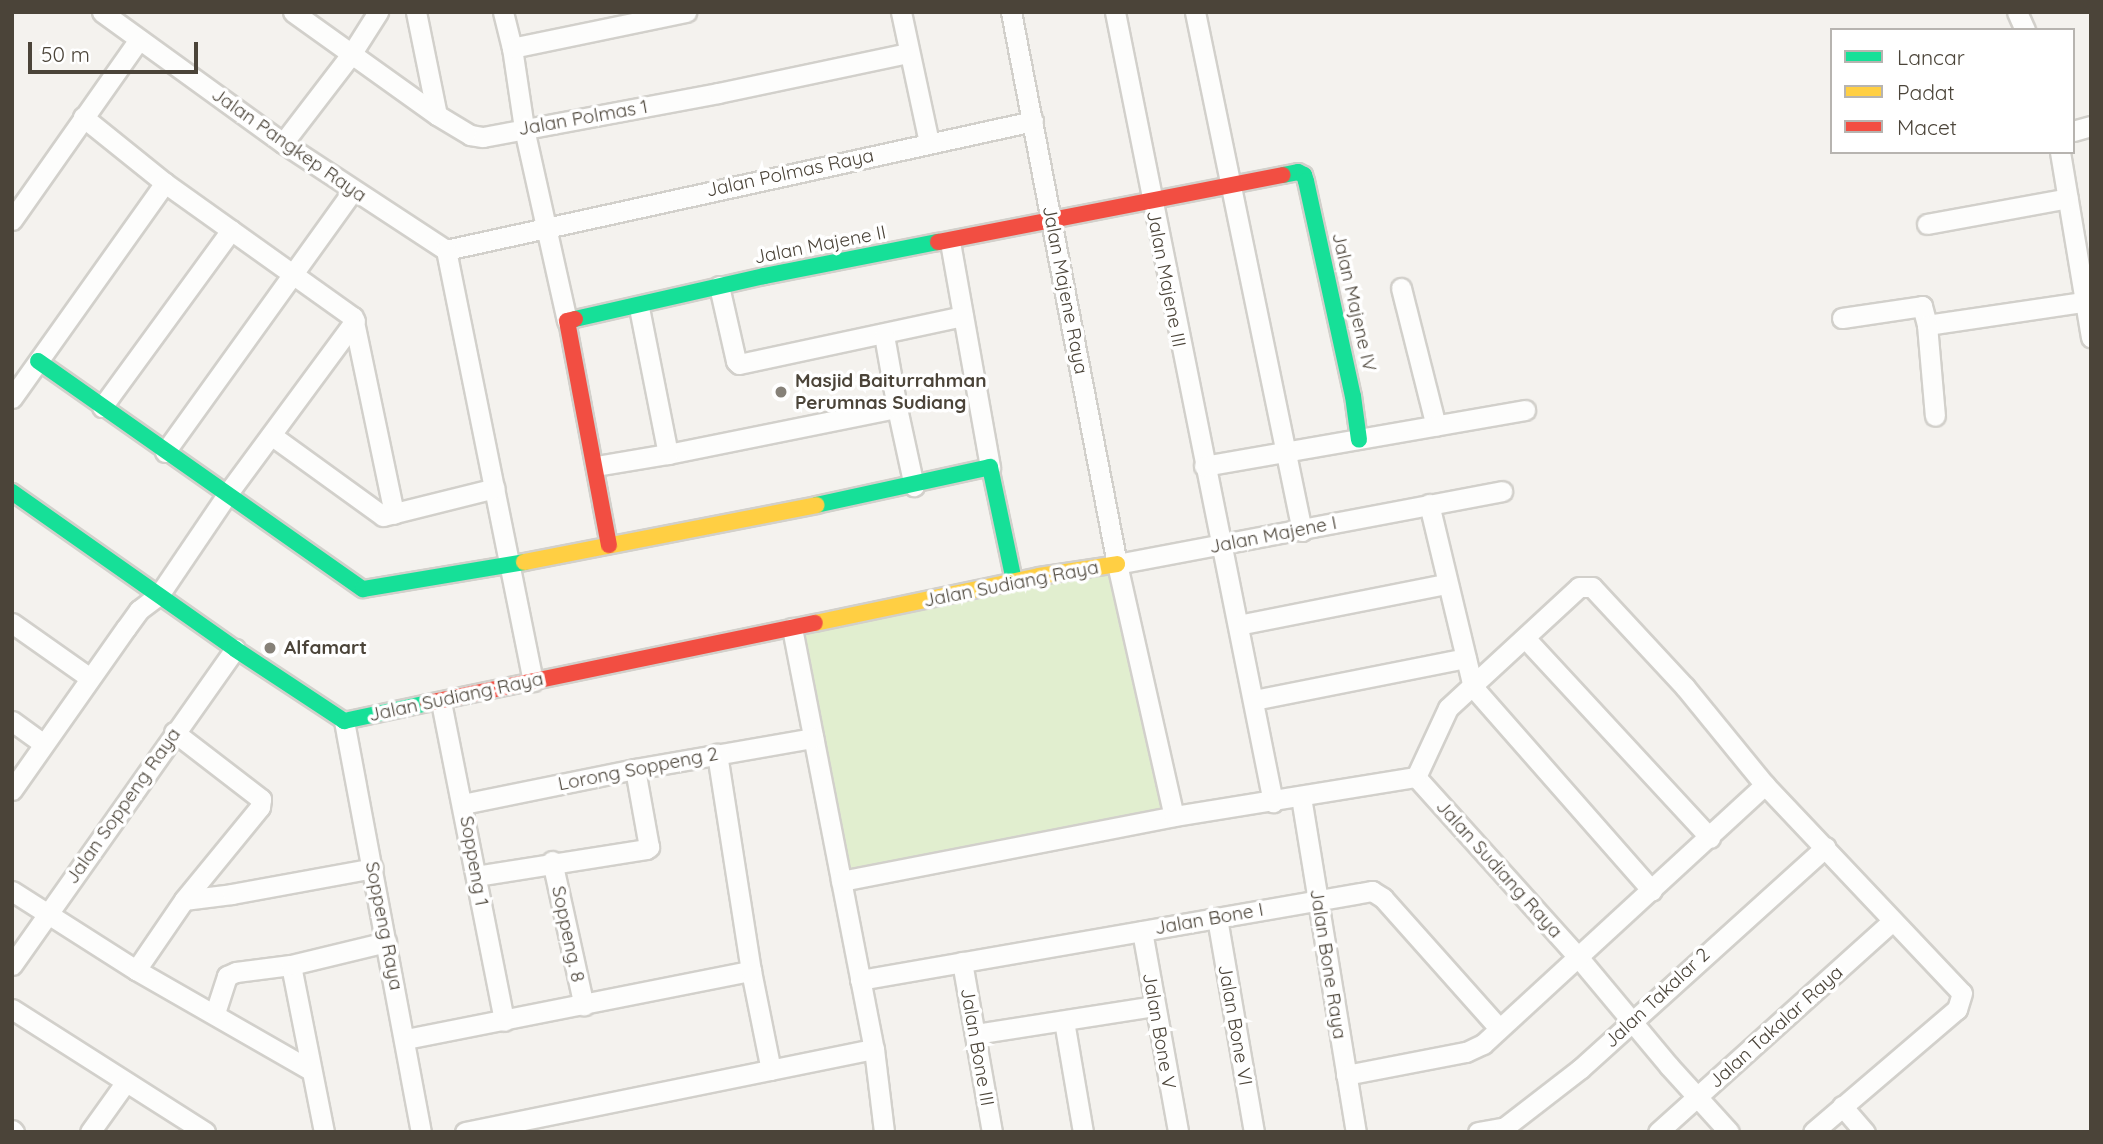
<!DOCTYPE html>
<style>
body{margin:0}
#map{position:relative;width:2103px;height:1144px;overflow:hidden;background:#f4f2ee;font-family:Quicksand,sans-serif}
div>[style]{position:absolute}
.green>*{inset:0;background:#e1eecf}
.roads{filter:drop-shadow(2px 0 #d2d0cb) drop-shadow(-2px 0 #d2d0cb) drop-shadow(0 2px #d2d0cb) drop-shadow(0 -2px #d2d0cb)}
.street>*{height:19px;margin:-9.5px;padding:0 9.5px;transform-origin:9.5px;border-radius:9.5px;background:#fdfdfc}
.fast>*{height:16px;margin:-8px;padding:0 8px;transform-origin:8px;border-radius:8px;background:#16e098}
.slow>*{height:16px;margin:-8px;padding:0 8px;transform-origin:8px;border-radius:8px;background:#ffcf43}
.jam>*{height:16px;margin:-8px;padding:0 8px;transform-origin:8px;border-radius:8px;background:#f24e42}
.dots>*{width:19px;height:19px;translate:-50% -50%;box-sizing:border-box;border:4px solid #fff;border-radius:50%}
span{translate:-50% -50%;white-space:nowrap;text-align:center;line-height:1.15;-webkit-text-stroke:7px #fff;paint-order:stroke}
.street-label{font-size:19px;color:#4b4439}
.poi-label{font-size:19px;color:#4b4439;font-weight:700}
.left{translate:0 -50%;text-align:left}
.frame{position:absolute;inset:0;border:14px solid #4b4439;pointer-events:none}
.legend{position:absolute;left:1830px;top:28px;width:245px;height:126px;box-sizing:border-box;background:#fff;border:2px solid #b7b4b0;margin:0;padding:9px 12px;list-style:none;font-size:21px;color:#4b4439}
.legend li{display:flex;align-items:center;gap:14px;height:35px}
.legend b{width:35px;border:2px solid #b7b4b0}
.scale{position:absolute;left:28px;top:42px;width:170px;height:32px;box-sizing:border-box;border:4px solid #4b4439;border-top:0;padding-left:9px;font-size:21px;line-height:24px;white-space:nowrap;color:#4b4439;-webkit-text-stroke:5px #fff;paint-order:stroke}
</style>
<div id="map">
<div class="green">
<div style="clip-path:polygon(1117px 564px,1174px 816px,841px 881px,792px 628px)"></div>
</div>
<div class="roads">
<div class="street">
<div style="left:102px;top:12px;width:223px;rotate:35.9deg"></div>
<div style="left:283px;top:143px;width:195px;rotate:33.3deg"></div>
<div style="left:293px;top:12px;width:177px;rotate:35.6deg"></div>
<div style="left:437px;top:115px;width:39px;rotate:31deg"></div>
<div style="left:470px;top:135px;width:13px;rotate:9deg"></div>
<div style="left:483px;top:137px;width:239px;rotate:-10.6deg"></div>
<div style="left:718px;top:93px;width:193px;rotate:-11.9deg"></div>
<div style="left:416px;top:12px;width:105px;rotate:78.5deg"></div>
<div style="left:503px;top:12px;width:37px;rotate:76deg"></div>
<div style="left:901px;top:12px;width:134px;rotate:77.9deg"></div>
<div style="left:1011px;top:12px;width:562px;rotate:79.13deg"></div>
<div style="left:1117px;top:564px;width:258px;rotate:77.3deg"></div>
<div style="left:1115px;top:12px;width:806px;rotate:78.69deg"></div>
<div style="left:1195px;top:12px;width:530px;rotate:78.35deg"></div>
<div style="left:2017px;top:12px;width:20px;rotate:66deg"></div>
<div style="left:83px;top:117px;width:105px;rotate:38.8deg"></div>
<div style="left:165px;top:183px;width:231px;rotate:35.5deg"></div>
<div style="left:353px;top:317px;width:201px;rotate:78.2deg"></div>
<div style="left:2073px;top:131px;width:19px;rotate:-16deg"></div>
<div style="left:283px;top:143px;width:113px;rotate:-52.5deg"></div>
<div style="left:352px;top:53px;width:49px;rotate:-57.6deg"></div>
<div style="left:2060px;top:152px;width:188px;rotate:80.5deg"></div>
<div style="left:12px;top:220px;width:221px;rotate:-54.9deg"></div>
<div style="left:1927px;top:224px;width:143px;rotate:-10.4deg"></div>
<div style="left:950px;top:242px;width:229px;rotate:79.9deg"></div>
<div style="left:446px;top:250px;width:601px;rotate:-12.39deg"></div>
<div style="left:446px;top:250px;width:440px;rotate:78.6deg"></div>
<div style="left:719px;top:286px;width:77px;rotate:77.2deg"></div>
<div style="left:736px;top:361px;width:4px;rotate:45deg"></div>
<div style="left:739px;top:364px;width:229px;rotate:-12.1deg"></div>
<div style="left:1401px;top:288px;width:142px;rotate:75.8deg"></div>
<div style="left:1842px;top:318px;width:81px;rotate:-8.5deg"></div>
<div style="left:1922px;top:306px;width:20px;rotate:75deg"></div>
<div style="left:1927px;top:325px;width:158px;rotate:-8.4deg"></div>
<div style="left:567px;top:321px;width:198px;rotate:-102.6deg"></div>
<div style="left:524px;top:128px;width:81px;rotate:-98.5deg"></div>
<div style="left:512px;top:48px;width:178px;rotate:-11.7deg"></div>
<div style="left:1927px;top:325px;width:91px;rotate:85deg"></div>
<div style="left:12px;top:398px;width:264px;rotate:-54.6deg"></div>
<div style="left:102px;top:407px;width:219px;rotate:-53.9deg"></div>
<div style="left:897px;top:408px;width:80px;rotate:77.7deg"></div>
<div style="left:271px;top:435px;width:138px;rotate:35.9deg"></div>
<div style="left:383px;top:516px;width:115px;rotate:-14deg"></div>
<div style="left:165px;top:452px;width:322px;rotate:-54.3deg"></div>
<div style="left:668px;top:454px;width:234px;rotate:-11.4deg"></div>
<div style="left:897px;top:408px;width:74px;rotate:-100.1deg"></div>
<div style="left:596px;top:466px;width:73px;rotate:-9.5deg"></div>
<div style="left:668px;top:454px;width:150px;rotate:-101.2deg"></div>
<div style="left:1204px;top:466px;width:326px;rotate:-9.9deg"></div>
<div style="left:1429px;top:504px;width:188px;rotate:76.5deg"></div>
<div style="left:1473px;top:687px;width:271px;rotate:48.7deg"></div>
<div style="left:1117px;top:564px;width:392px;rotate:-10.7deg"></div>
<div style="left:12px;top:623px;width:95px;rotate:35.2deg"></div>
<div style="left:1238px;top:625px;width:212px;rotate:-11.2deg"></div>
<div style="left:792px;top:628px;width:429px;rotate:79deg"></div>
<div style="left:874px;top:1049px;width:84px;rotate:83.1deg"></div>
<div style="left:1526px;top:639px;width:271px;rotate:47.2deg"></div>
<div style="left:1254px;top:700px;width:216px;rotate:-11.2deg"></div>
<div style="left:441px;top:702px;width:325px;rotate:78.8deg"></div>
<div style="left:12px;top:721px;width:39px;rotate:36deg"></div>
<div style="left:344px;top:721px;width:418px;rotate:79.4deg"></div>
<div style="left:174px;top:732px;width:110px;rotate:37.6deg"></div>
<div style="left:261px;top:799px;width:8px;rotate:97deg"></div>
<div style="left:260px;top:807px;width:120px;rotate:129.3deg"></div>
<div style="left:1416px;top:777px;width:76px;rotate:-65.1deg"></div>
<div style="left:1448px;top:708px;width:178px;rotate:-42.7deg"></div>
<div style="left:1579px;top:587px;width:13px"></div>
<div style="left:1592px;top:587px;width:137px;rotate:47.1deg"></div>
<div style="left:1685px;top:687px;width:127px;rotate:50.8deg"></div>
<div style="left:1765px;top:785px;width:286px;rotate:46.6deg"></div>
<div style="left:1962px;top:993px;width:17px;rotate:107deg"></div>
<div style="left:1957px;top:1009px;width:189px;rotate:139.5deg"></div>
<div style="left:1416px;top:777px;width:242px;rotate:48deg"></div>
<div style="left:1578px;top:957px;width:142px;rotate:50.1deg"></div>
<div style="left:1669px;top:1066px;width:89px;rotate:47.7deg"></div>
<div style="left:12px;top:790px;width:198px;rotate:-54.9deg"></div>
<div style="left:126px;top:628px;width:22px;rotate:-54deg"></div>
<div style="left:139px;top:610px;width:25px;rotate:-37deg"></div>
<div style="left:159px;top:595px;width:123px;rotate:-55.9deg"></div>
<div style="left:228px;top:493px;width:214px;rotate:-53.6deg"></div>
<div style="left:1301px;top:797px;width:339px;rotate:80.7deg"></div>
<div style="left:463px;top:804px;width:176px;rotate:-11.5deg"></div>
<div style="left:635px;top:769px;width:181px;rotate:-9.9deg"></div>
<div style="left:552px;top:861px;width:148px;rotate:77.6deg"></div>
<div style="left:476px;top:876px;width:172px;rotate:-9deg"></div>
<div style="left:646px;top:849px;width:4px;rotate:-34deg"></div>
<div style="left:649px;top:847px;width:79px;rotate:-100.2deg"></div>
<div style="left:841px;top:881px;width:339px;rotate:-11deg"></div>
<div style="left:1174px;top:816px;width:245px;rotate:-9.2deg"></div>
<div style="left:12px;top:891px;width:147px;rotate:32.5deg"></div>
<div style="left:136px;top:970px;width:85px;rotate:-55.6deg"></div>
<div style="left:184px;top:900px;width:48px;rotate:-7.1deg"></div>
<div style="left:232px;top:894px;width:143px;rotate:-10.4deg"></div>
<div style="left:1217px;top:918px;width:217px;rotate:80.2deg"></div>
<div style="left:1142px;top:931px;width:204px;rotate:79.8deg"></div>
<div style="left:962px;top:962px;width:173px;rotate:80deg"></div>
<div style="left:12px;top:965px;width:387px;rotate:-54.8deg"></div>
<div style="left:136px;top:970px;width:199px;rotate:29.8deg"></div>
<div style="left:751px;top:971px;width:101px;rotate:78.6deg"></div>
<div style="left:860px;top:980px;width:520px;rotate:-9.86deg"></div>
<div style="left:1372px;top:891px;width:13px;rotate:32deg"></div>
<div style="left:1383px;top:898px;width:174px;rotate:48.3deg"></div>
<div style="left:12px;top:1009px;width:229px;rotate:32.5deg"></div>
<div style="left:215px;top:1013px;width:39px;rotate:-72deg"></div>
<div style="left:227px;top:976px;width:10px;rotate:-24deg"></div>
<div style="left:236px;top:972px;width:55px;rotate:-7.3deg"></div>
<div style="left:1064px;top:1021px;width:113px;rotate:80.3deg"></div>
<div style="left:976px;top:1034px;width:180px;rotate:-8.9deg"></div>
<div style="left:406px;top:1039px;width:352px;rotate:-11.2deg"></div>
<div style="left:751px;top:971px;width:220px;rotate:-98.9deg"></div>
<div style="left:1346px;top:1075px;width:122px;rotate:-10.9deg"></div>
<div style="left:1466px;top:1052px;width:19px;rotate:-25deg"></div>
<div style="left:1483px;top:1044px;width:383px;rotate:-42.6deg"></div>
<div style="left:1842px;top:1106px;width:35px;rotate:49deg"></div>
<div style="left:12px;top:1130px;width:3px;rotate:45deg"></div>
<div style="left:90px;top:1132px;width:60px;rotate:-54.5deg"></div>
<div style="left:324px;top:1132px;width:170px;rotate:-101.2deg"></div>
<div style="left:291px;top:965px;width:98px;rotate:-13.6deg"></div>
<div style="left:465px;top:1132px;width:417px;rotate:-11.5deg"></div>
<div style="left:1478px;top:1132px;width:27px;rotate:-10deg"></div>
<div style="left:1505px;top:1127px;width:95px;rotate:-37.7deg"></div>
<div style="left:1580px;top:1069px;width:331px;rotate:-42.1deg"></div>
<div style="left:1658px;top:1132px;width:315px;rotate:-42deg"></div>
</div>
<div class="fast">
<div style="left:1283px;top:175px;width:15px;rotate:-11deg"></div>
<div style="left:1298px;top:172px;width:7px;rotate:27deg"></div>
<div style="left:1304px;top:175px;width:6px;rotate:72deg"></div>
<div style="left:1306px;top:181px;width:220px;rotate:77.7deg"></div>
<div style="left:1353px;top:396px;width:44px;rotate:82.2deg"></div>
<div style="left:575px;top:319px;width:194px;rotate:-12.8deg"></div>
<div style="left:764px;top:276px;width:177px;rotate:-11.1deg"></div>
<div style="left:38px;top:361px;width:397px;rotate:35.1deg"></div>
<div style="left:363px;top:589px;width:163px;rotate:-9.5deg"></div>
<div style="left:12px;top:492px;width:273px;rotate:35.1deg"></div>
<div style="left:235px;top:649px;width:131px;rotate:33.4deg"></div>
<div style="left:344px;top:721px;width:86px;rotate:-12.1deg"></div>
<div style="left:816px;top:505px;width:178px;rotate:-12.3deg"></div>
<div style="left:990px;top:467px;width:116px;rotate:78.1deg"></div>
</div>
<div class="slow">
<div style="left:524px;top:562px;width:298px;rotate:-11deg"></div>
<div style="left:815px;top:623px;width:229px;rotate:-11.8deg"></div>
<div style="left:1039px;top:576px;width:79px;rotate:-8.7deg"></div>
</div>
<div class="jam">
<div style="left:938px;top:242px;width:351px;rotate:-11deg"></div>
<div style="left:575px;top:319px;width:8px;rotate:166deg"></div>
<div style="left:567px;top:321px;width:228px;rotate:79.4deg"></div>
<div style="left:428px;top:703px;width:395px;rotate:-11.7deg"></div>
</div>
</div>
<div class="dots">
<div style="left:781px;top:392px;background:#868178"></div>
<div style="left:270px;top:648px;background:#868178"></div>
</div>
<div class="street-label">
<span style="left:583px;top:118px;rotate:-10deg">Jalan Polmas 1</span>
<span style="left:289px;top:145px;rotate:35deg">Jalan Pangkep Raya</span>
<span style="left:790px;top:173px;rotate:-12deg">Jalan Polmas Raya</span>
<span style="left:820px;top:245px;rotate:-11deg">Jalan Majene II</span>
<span style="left:1166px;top:279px;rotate:79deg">Jalan Majene III</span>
<span style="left:1065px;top:290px;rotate:79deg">Jalan Majene Raya</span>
<span style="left:1354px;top:302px;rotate:77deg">Jalan Majene IV</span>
<span style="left:1273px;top:535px;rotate:-11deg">Jalan Majene I</span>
<span style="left:1011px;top:584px;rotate:-11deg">Jalan Sudiang Raya</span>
<span style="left:456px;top:697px;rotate:-12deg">Jalan Sudiang Raya</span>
<span style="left:638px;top:769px;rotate:-11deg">Lorong Soppeng 2</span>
<span style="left:123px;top:806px;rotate:-55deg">Jalan Soppeng Raya</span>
<span style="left:474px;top:861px;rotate:80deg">Soppeng 1</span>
<span style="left:1499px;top:869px;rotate:48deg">Jalan Sudiang Raya</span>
<span style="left:1209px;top:919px;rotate:-10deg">Jalan Bone I</span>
<span style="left:384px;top:926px;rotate:79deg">Soppeng Raya</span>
<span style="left:568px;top:934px;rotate:78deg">Soppeng. 8</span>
<span style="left:1328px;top:964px;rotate:81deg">Jalan Bone Raya</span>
<span style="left:1657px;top:998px;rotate:-43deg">Jalan Takalar 2</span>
<span style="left:1235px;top:1025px;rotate:80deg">Jalan Bone VI</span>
<span style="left:1776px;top:1027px;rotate:-42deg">Jalan Takalar Raya</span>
<span style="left:1159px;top:1031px;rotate:80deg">Jalan Bone V</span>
<span style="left:977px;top:1047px;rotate:80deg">Jalan Bone III</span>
</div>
<div class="poi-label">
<span class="left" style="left:795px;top:392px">Masjid Baiturrahman<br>Perumnas Sudiang</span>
<span class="left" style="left:284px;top:648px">Alfamart</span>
</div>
<div class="frame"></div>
<ul class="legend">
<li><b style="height:9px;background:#16e098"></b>Lancar</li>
<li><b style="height:9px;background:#ffcf43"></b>Padat</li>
<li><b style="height:9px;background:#f24e42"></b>Macet</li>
</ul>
<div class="scale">50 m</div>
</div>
